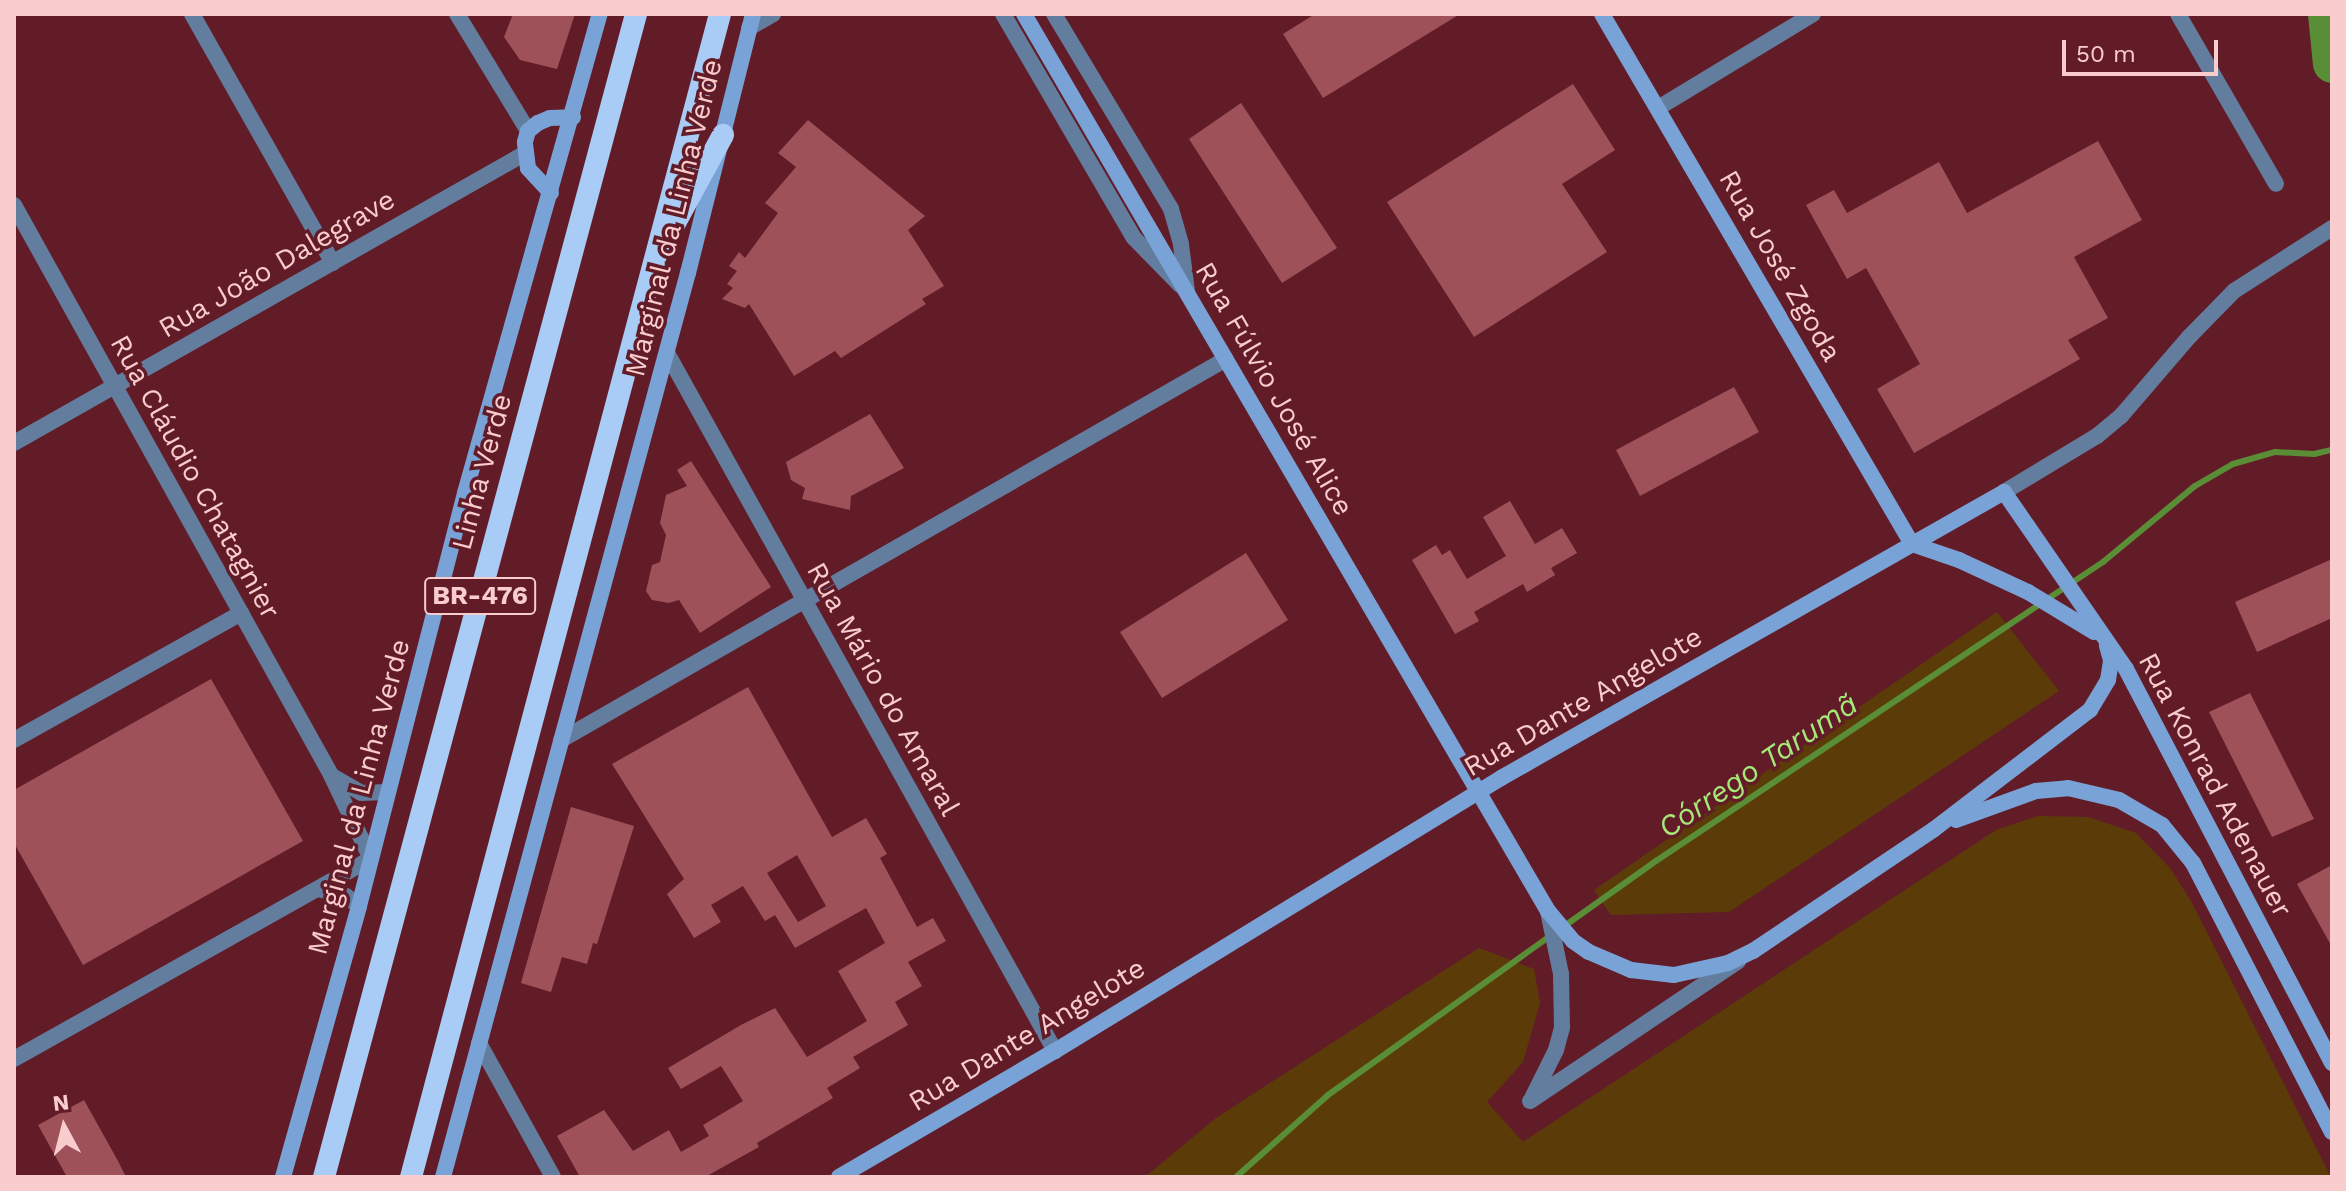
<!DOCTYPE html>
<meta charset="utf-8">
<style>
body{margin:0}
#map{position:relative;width:2346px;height:1191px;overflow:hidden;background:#621c28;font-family:"Work Sans",sans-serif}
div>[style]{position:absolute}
.green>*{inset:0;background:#5b3c09}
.stream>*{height:6px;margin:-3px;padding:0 3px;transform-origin:3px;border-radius:3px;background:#5a8e36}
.river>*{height:38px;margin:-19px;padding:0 19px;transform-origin:19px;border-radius:19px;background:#5a8e36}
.building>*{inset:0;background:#9e5159}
.minor>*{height:16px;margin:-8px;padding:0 8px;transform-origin:8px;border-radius:8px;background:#637d9e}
.tertiary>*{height:16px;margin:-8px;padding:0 8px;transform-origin:8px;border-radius:8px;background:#637d9e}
.secondary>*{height:16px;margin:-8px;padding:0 8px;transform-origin:8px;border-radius:8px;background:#79a2d6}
.trunk>*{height:22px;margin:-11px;padding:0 11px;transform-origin:11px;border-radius:11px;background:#a9ccf6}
span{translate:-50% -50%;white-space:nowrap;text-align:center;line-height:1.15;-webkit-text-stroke:7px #621c28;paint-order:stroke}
.shield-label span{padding:2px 6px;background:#621c28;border:2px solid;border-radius:6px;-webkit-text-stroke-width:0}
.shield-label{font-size:26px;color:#f9ccce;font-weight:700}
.street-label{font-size:28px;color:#f9ccce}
.water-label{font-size:30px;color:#a5ea79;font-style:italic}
.frame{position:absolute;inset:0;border:16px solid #f9ccce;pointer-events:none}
.north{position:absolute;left:24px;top:1087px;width:80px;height:80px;-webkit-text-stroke:6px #621c28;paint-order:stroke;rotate:353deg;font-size:22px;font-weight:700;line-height:32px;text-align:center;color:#f9ccce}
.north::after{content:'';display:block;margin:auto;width:28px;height:36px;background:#f9ccce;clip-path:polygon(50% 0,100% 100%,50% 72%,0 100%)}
.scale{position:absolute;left:2062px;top:40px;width:156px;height:36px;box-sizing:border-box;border:4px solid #f9ccce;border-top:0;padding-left:10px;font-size:24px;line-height:28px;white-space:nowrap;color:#f9ccce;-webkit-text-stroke:6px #621c28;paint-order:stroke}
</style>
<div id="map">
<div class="green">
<div style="clip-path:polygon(1997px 612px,2059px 691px,1729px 912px,1611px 915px,1594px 890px)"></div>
<div style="clip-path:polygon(2038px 816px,2088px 817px,2136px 833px,2170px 868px,2191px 901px,2331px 1177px,1145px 1177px,1216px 1118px,1479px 948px,1534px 969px,1540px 1003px,1523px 1062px,1487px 1102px,1523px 1142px,1996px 830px)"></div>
</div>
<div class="stream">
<div style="left:1563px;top:927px;width:114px;rotate:-35.4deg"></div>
<div style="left:1656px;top:861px;width:538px;rotate:-33.78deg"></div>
<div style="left:2103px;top:562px;width:119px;rotate:-39.6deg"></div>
<div style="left:2195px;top:486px;width:44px;rotate:-30.1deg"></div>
<div style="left:2233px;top:464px;width:44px;rotate:-15.9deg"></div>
<div style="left:2275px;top:452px;width:39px;rotate:3deg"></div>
<div style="left:2314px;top:454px;width:18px;rotate:-13deg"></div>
<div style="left:1236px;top:1177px;width:123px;rotate:-41.7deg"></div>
<div style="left:1328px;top:1095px;width:273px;rotate:-35.6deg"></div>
</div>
<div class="river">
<div style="left:2327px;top:14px;width:50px;rotate:84.3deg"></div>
</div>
<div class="building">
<div style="clip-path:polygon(513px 14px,575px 14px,557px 69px,520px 60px,504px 37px)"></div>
<div style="clip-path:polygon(1315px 14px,1460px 14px,1323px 98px,1283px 34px)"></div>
<div style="clip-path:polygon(1573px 84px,1615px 150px,1562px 184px,1607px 252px,1474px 337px,1387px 202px)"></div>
<div style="clip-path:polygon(1241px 103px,1337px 248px,1282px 283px,1189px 139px)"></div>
<div style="clip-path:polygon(808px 120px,925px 216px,908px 230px,944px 286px,922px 299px,926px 304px,841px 358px,835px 351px,794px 376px,749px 304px,745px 308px,722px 299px,733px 288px,727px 284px,737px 271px,729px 266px,739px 252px,745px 258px,778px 213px,765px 203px,796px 167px,778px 153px)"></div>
<div style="clip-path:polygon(2098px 141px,2142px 220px,2074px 257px,2108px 318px,2068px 340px,2080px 359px,1914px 453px,1877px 389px,1920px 364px,1866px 268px,1847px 279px,1806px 205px,1834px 190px,1847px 213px,1939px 162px,1967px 213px)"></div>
<div style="clip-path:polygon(1734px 387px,1759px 432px,1640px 496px,1616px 450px)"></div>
<div style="clip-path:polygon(870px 414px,904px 468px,851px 496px,850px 510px,802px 499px,805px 488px,791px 480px,786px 462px)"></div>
<div style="clip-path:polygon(691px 461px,771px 587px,700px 633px,679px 600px,669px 603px,652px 600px,646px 591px,652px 565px,660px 562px,666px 535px,660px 523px,666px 495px,687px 486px,677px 470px)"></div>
<div style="clip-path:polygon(1510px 501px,1535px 544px,1562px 528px,1577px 553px,1551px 568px,1555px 575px,1527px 592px,1523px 584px,1474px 612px,1479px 621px,1455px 634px,1412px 560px,1436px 545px,1442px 555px,1450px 550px,1467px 579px,1506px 556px,1483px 517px)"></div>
<div style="clip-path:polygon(1246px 553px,1288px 620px,1162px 698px,1120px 632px)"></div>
<div style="clip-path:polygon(2332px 559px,2332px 618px,2257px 652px,2235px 602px)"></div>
<div style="clip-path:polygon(211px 679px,303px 841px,83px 965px,14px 843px,14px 790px)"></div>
<div style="clip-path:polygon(evenodd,748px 687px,832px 837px,866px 818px,887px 854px,880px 858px,917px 927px,933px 918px,946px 941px,908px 962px,922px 986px,895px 1002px,908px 1025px,853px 1057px,860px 1068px,827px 1088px,833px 1098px,757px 1143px,759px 1147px,705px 1177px,580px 1177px,557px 1136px,604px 1110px,633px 1151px,669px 1130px,681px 1152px,709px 1136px,703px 1125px,743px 1101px,721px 1066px,681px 1089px,668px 1068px,741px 1025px,775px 1008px,807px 1057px,867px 1021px,838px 971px,885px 943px,866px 908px,795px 948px,775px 915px,765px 921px,743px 886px,711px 905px,721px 922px,694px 938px,667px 894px,684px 879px,612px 764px,748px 687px,797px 855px,826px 906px,798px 922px,767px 873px,797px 855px)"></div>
<div style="clip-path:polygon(2250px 693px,2314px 819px,2272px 837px,2209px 712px)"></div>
<div style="clip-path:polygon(571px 807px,634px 826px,597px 944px,593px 943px,587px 964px,562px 957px,551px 992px,521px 983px)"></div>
<div style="clip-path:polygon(2332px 865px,2332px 947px,2297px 884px)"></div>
<div style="clip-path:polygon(84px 1100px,118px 1161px,126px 1177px,67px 1177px,38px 1125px)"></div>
</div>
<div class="minor">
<div style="left:192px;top:14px;width:286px;rotate:60.5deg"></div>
<div style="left:457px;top:14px;width:137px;rotate:58.7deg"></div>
<div style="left:2178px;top:14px;width:196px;rotate:60deg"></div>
<div style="left:1658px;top:108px;width:181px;rotate:-31.2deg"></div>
<div style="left:14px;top:205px;width:467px;rotate:60.9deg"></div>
<div style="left:667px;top:353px;width:799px;rotate:60.93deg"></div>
<div style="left:14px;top:443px;width:586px;rotate:-29.54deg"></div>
<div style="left:561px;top:740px;width:766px;rotate:-29.81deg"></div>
<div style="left:318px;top:889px;width:29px;rotate:14deg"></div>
<div style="left:346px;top:896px;width:16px;rotate:38deg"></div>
<div style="left:479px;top:1043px;width:153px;rotate:61.1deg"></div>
<div style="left:14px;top:1059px;width:409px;rotate:-29.3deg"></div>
<div style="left:1533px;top:1096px;width:51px;rotate:-63.4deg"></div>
<div style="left:1556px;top:1050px;width:24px;rotate:-75deg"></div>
<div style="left:1562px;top:1027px;width:53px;rotate:-91.1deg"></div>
<div style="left:1561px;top:974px;width:64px;rotate:-101.7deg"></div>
<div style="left:1530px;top:1101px;width:251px;rotate:-33.9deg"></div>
</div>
<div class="tertiary">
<div style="left:1003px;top:14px;width:259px;rotate:59.7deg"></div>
<div style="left:1134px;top:238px;width:66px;rotate:45.6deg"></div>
<div style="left:1054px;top:14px;width:227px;rotate:59deg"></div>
<div style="left:1171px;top:209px;width:37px;rotate:74deg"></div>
<div style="left:1181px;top:245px;width:46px;rotate:82.6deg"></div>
<div style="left:749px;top:28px;width:28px;rotate:-30deg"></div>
<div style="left:2004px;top:492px;width:109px;rotate:-31.1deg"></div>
<div style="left:2097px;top:436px;width:31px;rotate:-40deg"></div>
<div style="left:2121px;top:416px;width:104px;rotate:-49.3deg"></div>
<div style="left:2189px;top:337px;width:64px;rotate:-45.6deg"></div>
<div style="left:2234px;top:291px;width:117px;rotate:-32.7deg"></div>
<div style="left:14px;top:740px;width:260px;rotate:-29.2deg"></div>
<div style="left:241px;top:613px;width:185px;rotate:60.9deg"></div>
<div style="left:331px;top:775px;width:93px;rotate:64.5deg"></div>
<div style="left:332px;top:776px;width:34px;rotate:30deg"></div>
<div style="left:361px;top:793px;width:26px;rotate:-2deg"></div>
</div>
<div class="secondary">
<div style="left:1024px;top:14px;width:1039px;rotate:59.71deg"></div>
<div style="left:1548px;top:911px;width:39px;rotate:50deg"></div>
<div style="left:1573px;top:941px;width:19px;rotate:35deg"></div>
<div style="left:1589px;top:952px;width:46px;rotate:23.2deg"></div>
<div style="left:1631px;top:970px;width:43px;rotate:6.6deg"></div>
<div style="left:1674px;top:975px;width:55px;rotate:-12.5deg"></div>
<div style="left:1728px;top:963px;width:28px;rotate:-26deg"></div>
<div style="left:1753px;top:951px;width:217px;rotate:-33.9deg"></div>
<div style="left:1933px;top:830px;width:198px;rotate:-37.4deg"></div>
<div style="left:2090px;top:710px;width:35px;rotate:-59deg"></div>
<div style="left:2108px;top:680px;width:20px;rotate:-81deg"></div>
<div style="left:2111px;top:660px;width:15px;rotate:-106deg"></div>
<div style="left:1602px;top:14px;width:614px;rotate:59.68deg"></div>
<div style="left:551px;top:193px;width:34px;rotate:-133deg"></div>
<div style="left:528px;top:168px;width:26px;rotate:-97deg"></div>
<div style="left:525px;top:142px;width:11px;rotate:-75deg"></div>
<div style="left:528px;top:131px;width:13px;rotate:-39deg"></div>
<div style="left:538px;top:123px;width:13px;rotate:-23deg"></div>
<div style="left:550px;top:118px;width:23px;rotate:-2deg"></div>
<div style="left:1912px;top:544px;width:50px;rotate:18.8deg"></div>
<div style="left:1959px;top:560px;width:76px;rotate:24.9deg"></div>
<div style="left:2028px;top:592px;width:77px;rotate:31.2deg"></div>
<div style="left:1956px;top:820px;width:85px;rotate:-19.9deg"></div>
<div style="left:2036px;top:791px;width:32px;rotate:-5deg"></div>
<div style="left:2068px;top:788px;width:52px;rotate:13.2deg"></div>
<div style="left:2119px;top:800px;width:50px;rotate:30.2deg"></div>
<div style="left:2162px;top:825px;width:49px;rotate:50.8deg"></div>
<div style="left:2193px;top:863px;width:303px;rotate:62.7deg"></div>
<div style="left:283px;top:1177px;width:281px;rotate:-74.3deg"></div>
<div style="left:359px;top:906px;width:426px;rotate:-75.6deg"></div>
<div style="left:465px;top:493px;width:498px;rotate:-74.3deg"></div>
<div style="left:443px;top:1177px;width:937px;rotate:-74.84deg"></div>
<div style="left:688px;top:273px;width:267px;rotate:-75.9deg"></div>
<div style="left:839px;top:1177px;width:250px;rotate:-30.3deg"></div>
<div style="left:1055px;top:1051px;width:523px;rotate:-31.47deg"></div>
<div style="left:1501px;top:778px;width:579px;rotate:-29.62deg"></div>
<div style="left:2004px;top:492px;width:215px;rotate:55.4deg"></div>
<div style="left:2126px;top:669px;width:445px;rotate:62.4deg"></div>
</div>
<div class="trunk">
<div style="left:669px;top:234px;width:113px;rotate:-61.4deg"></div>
<div style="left:324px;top:1177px;width:1204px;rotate:-74.98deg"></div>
<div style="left:411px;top:1177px;width:1203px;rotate:-75.12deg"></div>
</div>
<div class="shield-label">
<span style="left:480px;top:596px">BR-476</span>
</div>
<div class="street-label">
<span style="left:674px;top:218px;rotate:-76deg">Marginal da Linha Verde</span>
<span style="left:277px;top:264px;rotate:-30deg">Rua João Dalegrave</span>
<span style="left:1780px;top:266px;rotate:60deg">Rua José Zgoda</span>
<span style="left:1274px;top:389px;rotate:60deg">Rua Fúlvio José Alice</span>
<span style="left:482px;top:472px;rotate:-75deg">Linha Verde</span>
<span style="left:195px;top:477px;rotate:61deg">Rua Cláudio Chatagnier</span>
<span style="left:883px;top:689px;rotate:61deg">Rua Mário do Amaral</span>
<span style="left:1583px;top:702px;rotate:-30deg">Rua Dante Angelote</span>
<span style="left:2215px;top:785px;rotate:62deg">Rua Konrad Adenauer</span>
<span style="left:359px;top:797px;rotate:-75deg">Marginal da Linha Verde</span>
<span style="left:1027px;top:1035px;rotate:-31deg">Rua Dante Angelote</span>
</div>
<div class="water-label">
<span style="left:1758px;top:766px;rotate:-34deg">Córrego Tarumã</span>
</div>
<div class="frame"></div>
<div class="north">N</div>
<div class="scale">50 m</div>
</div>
